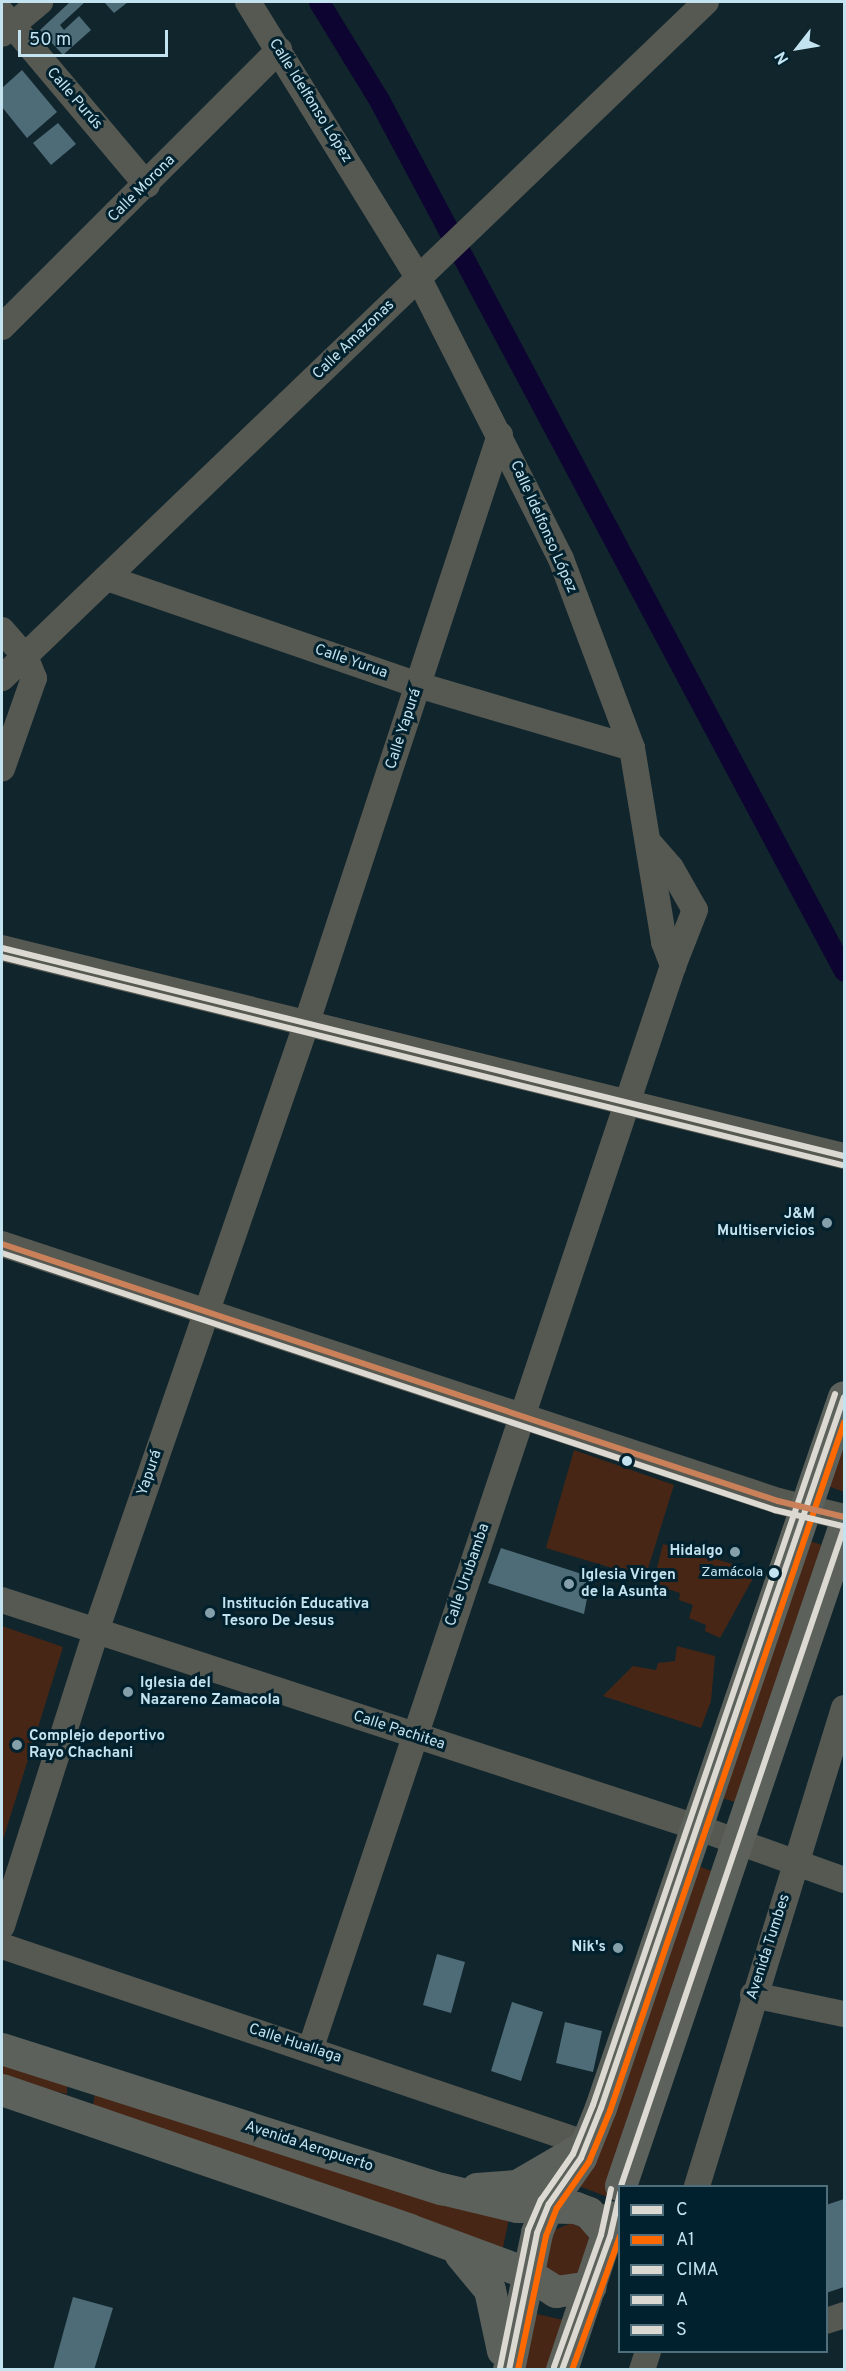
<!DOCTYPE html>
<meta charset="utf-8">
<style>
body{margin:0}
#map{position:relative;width:846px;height:2371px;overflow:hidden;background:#11252c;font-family:Overpass,sans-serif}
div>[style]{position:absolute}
.green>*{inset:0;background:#482616}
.canal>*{height:21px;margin:-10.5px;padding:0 10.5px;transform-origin:10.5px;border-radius:10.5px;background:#0d0431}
.building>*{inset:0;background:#4e6c77}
.minor>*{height:26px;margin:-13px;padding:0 13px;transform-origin:13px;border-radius:13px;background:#565852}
.major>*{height:32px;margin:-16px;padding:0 16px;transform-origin:16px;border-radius:16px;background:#5c615b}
.bus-1>*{height:6px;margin:-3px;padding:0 3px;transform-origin:3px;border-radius:3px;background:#dbd9d1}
.bus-2>*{height:6px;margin:-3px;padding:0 3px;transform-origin:3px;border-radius:3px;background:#ff6900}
.bus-3>*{height:6px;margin:-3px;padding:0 3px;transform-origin:3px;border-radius:3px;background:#dbd9d1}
.bus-4>*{height:6px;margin:-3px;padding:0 3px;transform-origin:3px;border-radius:3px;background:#dbd9d1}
.bus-5>*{height:6px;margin:-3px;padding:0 3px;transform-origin:3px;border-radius:3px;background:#dbd9d1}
.bus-6>*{height:6px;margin:-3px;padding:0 3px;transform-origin:3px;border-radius:3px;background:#ca8059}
.dots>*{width:16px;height:16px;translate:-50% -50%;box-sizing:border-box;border:3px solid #00212d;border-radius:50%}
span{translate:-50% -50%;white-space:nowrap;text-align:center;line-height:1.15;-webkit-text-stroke:6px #00212d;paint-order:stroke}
.bus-label{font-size:14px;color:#c3e3f0}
.right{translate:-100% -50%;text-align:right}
.street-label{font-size:15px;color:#c3e3f0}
.poi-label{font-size:15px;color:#c3e3f0;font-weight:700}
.left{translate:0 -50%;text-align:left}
.frame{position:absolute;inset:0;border:3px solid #c3e3f0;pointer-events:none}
.legend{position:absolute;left:618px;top:2185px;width:210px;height:168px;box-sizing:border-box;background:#00212d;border:2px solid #4e6f7b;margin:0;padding:8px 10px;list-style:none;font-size:18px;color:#c3e3f0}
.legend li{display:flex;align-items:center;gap:12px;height:30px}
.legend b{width:30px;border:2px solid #4e6f7b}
.north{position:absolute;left:768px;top:18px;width:60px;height:60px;-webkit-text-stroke:4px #00212d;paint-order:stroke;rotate:239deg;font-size:16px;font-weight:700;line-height:24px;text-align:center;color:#c3e3f0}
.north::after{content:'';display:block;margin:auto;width:21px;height:27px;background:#c3e3f0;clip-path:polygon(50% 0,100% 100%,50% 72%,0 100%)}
.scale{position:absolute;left:18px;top:30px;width:150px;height:27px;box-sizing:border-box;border:3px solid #c3e3f0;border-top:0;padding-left:8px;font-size:18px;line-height:21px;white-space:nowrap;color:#c3e3f0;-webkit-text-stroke:4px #00212d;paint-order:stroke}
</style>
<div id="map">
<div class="green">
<div style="clip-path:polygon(844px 1436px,844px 1492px,828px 1486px)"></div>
<div style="clip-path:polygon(574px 1450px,674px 1485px,645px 1578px,546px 1548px)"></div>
<div style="clip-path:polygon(807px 1540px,828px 1547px,740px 1804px,720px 1797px)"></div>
<div style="clip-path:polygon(663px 1544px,757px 1571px,720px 1638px,705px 1631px,706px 1625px,689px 1618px,693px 1605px,679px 1600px,680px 1593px,653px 1584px)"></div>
<div style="clip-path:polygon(2px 1626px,63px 1647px,2px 1843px)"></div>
<div style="clip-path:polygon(677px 1646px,715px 1656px,711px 1701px,701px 1728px,603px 1696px,633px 1666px,656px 1670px,658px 1663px,675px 1661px)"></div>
<div style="clip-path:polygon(696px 1865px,714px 1872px,608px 2197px,576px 2185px)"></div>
<div style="clip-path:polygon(2px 2061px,67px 2084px,67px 2094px,2px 2080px)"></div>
<div style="clip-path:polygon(95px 2093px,509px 2219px,502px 2252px,93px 2105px)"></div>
<div style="clip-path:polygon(571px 2223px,584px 2229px,590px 2240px,581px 2276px,552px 2281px,543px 2261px,555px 2230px)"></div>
<div style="clip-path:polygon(532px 2313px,568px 2321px,552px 2369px,520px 2370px)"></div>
</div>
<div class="canal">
<div style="left:319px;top:2px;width:115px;rotate:58.5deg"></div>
<div style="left:379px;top:100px;width:987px;rotate:61.9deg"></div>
</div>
<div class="building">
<div style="clip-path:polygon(70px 2px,85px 2px,60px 25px,64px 30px,79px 16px,91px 30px,63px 55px,40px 30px)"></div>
<div style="clip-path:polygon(104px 2px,128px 2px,114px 13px)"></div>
<div style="clip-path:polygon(22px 70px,57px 112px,27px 138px,2px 107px,2px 88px)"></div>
<div style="clip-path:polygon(58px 123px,76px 144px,51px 165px,33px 143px)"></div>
<div style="clip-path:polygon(501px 1548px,585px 1575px,590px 1583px,584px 1614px,488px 1583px)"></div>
<div style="clip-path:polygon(437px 1954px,465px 1962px,451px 2013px,423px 2005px)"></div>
<div style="clip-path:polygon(512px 2002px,543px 2012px,521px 2081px,491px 2071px)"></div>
<div style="clip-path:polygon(565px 2022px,602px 2031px,593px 2072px,556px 2063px)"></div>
<div style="clip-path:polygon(844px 2199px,844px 2287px,826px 2293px,826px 2205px)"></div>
<div style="clip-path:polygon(73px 2297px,113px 2308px,94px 2370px,53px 2370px)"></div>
</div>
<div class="minor">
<div style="left:248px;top:2px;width:323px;rotate:58.3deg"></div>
<div style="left:418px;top:277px;width:316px;rotate:63.1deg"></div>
<div style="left:561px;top:559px;width:202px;rotate:69.4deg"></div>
<div style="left:632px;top:748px;width:197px;rotate:80.6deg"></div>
<div style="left:664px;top:942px;width:26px;rotate:69deg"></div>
<div style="left:673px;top:966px;width:1143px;rotate:108.51deg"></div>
<div style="left:2px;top:13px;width:225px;rotate:49.9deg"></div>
<div style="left:2px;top:34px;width:50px;rotate:-40.1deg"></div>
<div style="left:2px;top:327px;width:392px;rotate:-45deg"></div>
<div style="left:107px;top:578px;width:329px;rotate:19deg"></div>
<div style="left:418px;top:685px;width:223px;rotate:16.4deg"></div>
<div style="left:2px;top:630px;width:35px;rotate:49deg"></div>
<div style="left:25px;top:656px;width:24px;rotate:68deg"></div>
<div style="left:34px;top:678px;width:96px;rotate:109.4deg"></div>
<div style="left:2px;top:678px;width:976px;rotate:-43.84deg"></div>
<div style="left:651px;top:845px;width:30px;rotate:49deg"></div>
<div style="left:671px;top:868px;width:48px;rotate:60.3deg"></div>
<div style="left:695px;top:910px;width:60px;rotate:111.4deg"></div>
<div style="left:2px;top:948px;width:867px;rotate:13.88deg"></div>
<div style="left:2px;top:1244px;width:817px;rotate:18.32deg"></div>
<div style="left:778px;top:1501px;width:68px;rotate:13.6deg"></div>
<div style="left:2px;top:1600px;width:733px;rotate:18.11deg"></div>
<div style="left:699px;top:1828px;width:154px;rotate:19.7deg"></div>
<div style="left:2px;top:1926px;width:310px;rotate:-72.3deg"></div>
<div style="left:96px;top:1631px;width:645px;rotate:-70.89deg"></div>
<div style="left:307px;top:1022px;width:618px;rotate:-71.8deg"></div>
<div style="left:2px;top:1946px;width:618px;rotate:18.7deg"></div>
<div style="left:753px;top:1995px;width:93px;rotate:11.8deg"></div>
<div style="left:697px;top:2186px;width:500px;rotate:-72.91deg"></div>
<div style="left:826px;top:2321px;width:19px;rotate:-18deg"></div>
<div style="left:642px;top:2370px;width:19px;rotate:-72deg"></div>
</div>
<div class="major">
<div style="left:2px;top:2049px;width:462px;rotate:17.7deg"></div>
<div style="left:442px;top:2189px;width:77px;rotate:13.5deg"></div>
<div style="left:517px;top:2207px;width:59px;rotate:1deg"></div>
<div style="left:576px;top:2208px;width:14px;rotate:21deg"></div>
<div style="left:589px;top:2213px;width:32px;rotate:49deg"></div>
<div style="left:2px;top:2090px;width:431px;rotate:18.9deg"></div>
<div style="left:410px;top:2230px;width:124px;rotate:20.3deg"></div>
<div style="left:526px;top:2273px;width:36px;rotate:32deg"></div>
<div style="left:556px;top:2292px;width:35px;rotate:-8deg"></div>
<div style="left:621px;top:2186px;width:695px;rotate:-71.28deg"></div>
<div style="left:477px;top:2189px;width:40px;rotate:-4.3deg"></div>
<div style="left:517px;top:2186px;width:72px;rotate:-30.1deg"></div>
<div style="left:461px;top:2255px;width:45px;rotate:50.4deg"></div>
<div style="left:490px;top:2290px;width:62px;rotate:78deg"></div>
<div style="left:509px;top:2370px;width:140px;rotate:-78.4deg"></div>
<div style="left:537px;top:2233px;width:31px;rotate:-68deg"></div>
<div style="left:549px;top:2204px;width:56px;rotate:-55.2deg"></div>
<div style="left:581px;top:2158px;width:54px;rotate:-68.2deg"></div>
<div style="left:601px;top:2108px;width:751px;rotate:-71.13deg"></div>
<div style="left:562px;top:2370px;width:161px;rotate:-71.6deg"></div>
</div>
<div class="bus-1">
<div style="left:2px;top:948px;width:867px;rotate:13.88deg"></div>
<div style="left:621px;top:2186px;width:695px;rotate:-71.28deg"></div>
<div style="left:562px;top:2370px;width:141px;rotate:-70.2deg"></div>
<div style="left:610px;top:2237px;width:45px;rotate:-77.2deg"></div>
</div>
<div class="bus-2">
<div style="left:518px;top:2370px;width:137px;rotate:-78.2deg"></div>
<div style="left:546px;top:2236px;width:30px;rotate:-69deg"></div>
<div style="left:557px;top:2208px;width:56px;rotate:-55.2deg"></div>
<div style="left:589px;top:2162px;width:55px;rotate:-67.6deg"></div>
<div style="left:610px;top:2111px;width:727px;rotate:-71.22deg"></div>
<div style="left:572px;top:2370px;width:142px;rotate:-70.3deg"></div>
</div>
<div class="bus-3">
<div style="left:554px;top:2367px;width:140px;rotate:-70.4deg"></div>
<div style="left:601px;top:2235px;width:47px;rotate:-77.7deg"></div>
<div style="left:500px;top:2368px;width:141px;rotate:-78.5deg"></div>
<div style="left:528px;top:2230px;width:33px;rotate:-67deg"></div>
<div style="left:541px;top:2200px;width:56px;rotate:-55.2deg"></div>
<div style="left:573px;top:2154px;width:53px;rotate:-67.8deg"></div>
<div style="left:593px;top:2105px;width:751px;rotate:-71.2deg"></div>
</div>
<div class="bus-4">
<div style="left:2px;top:957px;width:865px;rotate:13.91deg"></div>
<div style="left:2px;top:1253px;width:815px;rotate:18.39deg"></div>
<div style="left:775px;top:1510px;width:69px;rotate:13.4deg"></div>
</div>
<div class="bus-5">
<div style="left:509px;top:2370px;width:140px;rotate:-78.4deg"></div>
<div style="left:537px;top:2233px;width:31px;rotate:-68deg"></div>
<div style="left:549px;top:2204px;width:56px;rotate:-55.2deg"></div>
<div style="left:581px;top:2158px;width:54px;rotate:-68.2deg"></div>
<div style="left:601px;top:2108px;width:751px;rotate:-71.13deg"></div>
</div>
<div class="bus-6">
<div style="left:2px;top:1244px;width:817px;rotate:18.32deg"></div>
<div style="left:778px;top:1501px;width:68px;rotate:13.6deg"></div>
</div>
<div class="dots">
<div style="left:827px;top:1223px;background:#85a0ab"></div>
<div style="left:627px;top:1461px;background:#c3e3f0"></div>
<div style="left:735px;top:1552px;background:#85a0ab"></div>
<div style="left:774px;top:1573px;background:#c3e3f0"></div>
<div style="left:569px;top:1584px;background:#85a0ab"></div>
<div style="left:210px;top:1613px;background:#85a0ab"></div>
<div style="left:128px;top:1692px;background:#85a0ab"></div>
<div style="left:17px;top:1745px;background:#85a0ab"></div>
<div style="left:618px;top:1948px;background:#85a0ab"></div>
</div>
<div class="bus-label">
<span class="right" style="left:763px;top:1573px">Zamácola</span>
</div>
<div class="street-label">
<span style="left:74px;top:99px;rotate:49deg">Calle Purús</span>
<span style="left:310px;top:101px;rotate:58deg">Calle Idelfonso López</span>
<span style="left:142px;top:189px;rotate:-45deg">Calle Morona</span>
<span style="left:354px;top:340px;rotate:-44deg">Calle Amazonas</span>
<span style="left:543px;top:527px;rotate:66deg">Calle Idelfonso López</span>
<span style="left:351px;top:662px;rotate:19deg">Calle Yurua</span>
<span style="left:404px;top:729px;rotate:-72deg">Calle Yapurá</span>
<span style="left:150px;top:1473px;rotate:-71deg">Yapurá</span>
<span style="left:468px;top:1575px;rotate:-71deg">Calle Urubamba</span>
<span style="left:399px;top:1731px;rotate:18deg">Calle Pachitea</span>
<span style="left:769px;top:1947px;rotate:-72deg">Avenida Tumbes</span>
<span style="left:295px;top:2044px;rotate:18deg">Calle Huallaga</span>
<span style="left:309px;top:2147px;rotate:18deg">Avenida Aeropuerto</span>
</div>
<div class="poi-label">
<span class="right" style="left:815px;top:1223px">J&amp;M<br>Multiservicios</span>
<span class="right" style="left:723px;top:1552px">Hidalgo</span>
<span class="left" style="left:581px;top:1584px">Iglesia Virgen<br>de la Asunta</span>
<span class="left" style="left:222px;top:1613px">Institución Educativa<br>Tesoro De Jesus</span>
<span class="left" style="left:140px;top:1692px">Iglesia del<br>Nazareno Zamacola</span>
<span class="left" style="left:29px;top:1745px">Complejo deportivo<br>Rayo Chachani</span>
<span class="right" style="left:606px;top:1948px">Nik's</span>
</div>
<div class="frame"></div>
<ul class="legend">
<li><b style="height:8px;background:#dbd9d1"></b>C</li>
<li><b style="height:8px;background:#ff6900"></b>A1</li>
<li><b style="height:8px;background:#dbd9d1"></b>CIMA</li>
<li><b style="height:8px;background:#dbd9d1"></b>A</li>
<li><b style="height:8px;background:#dbd9d1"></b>S</li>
</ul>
<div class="north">N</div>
<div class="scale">50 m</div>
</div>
